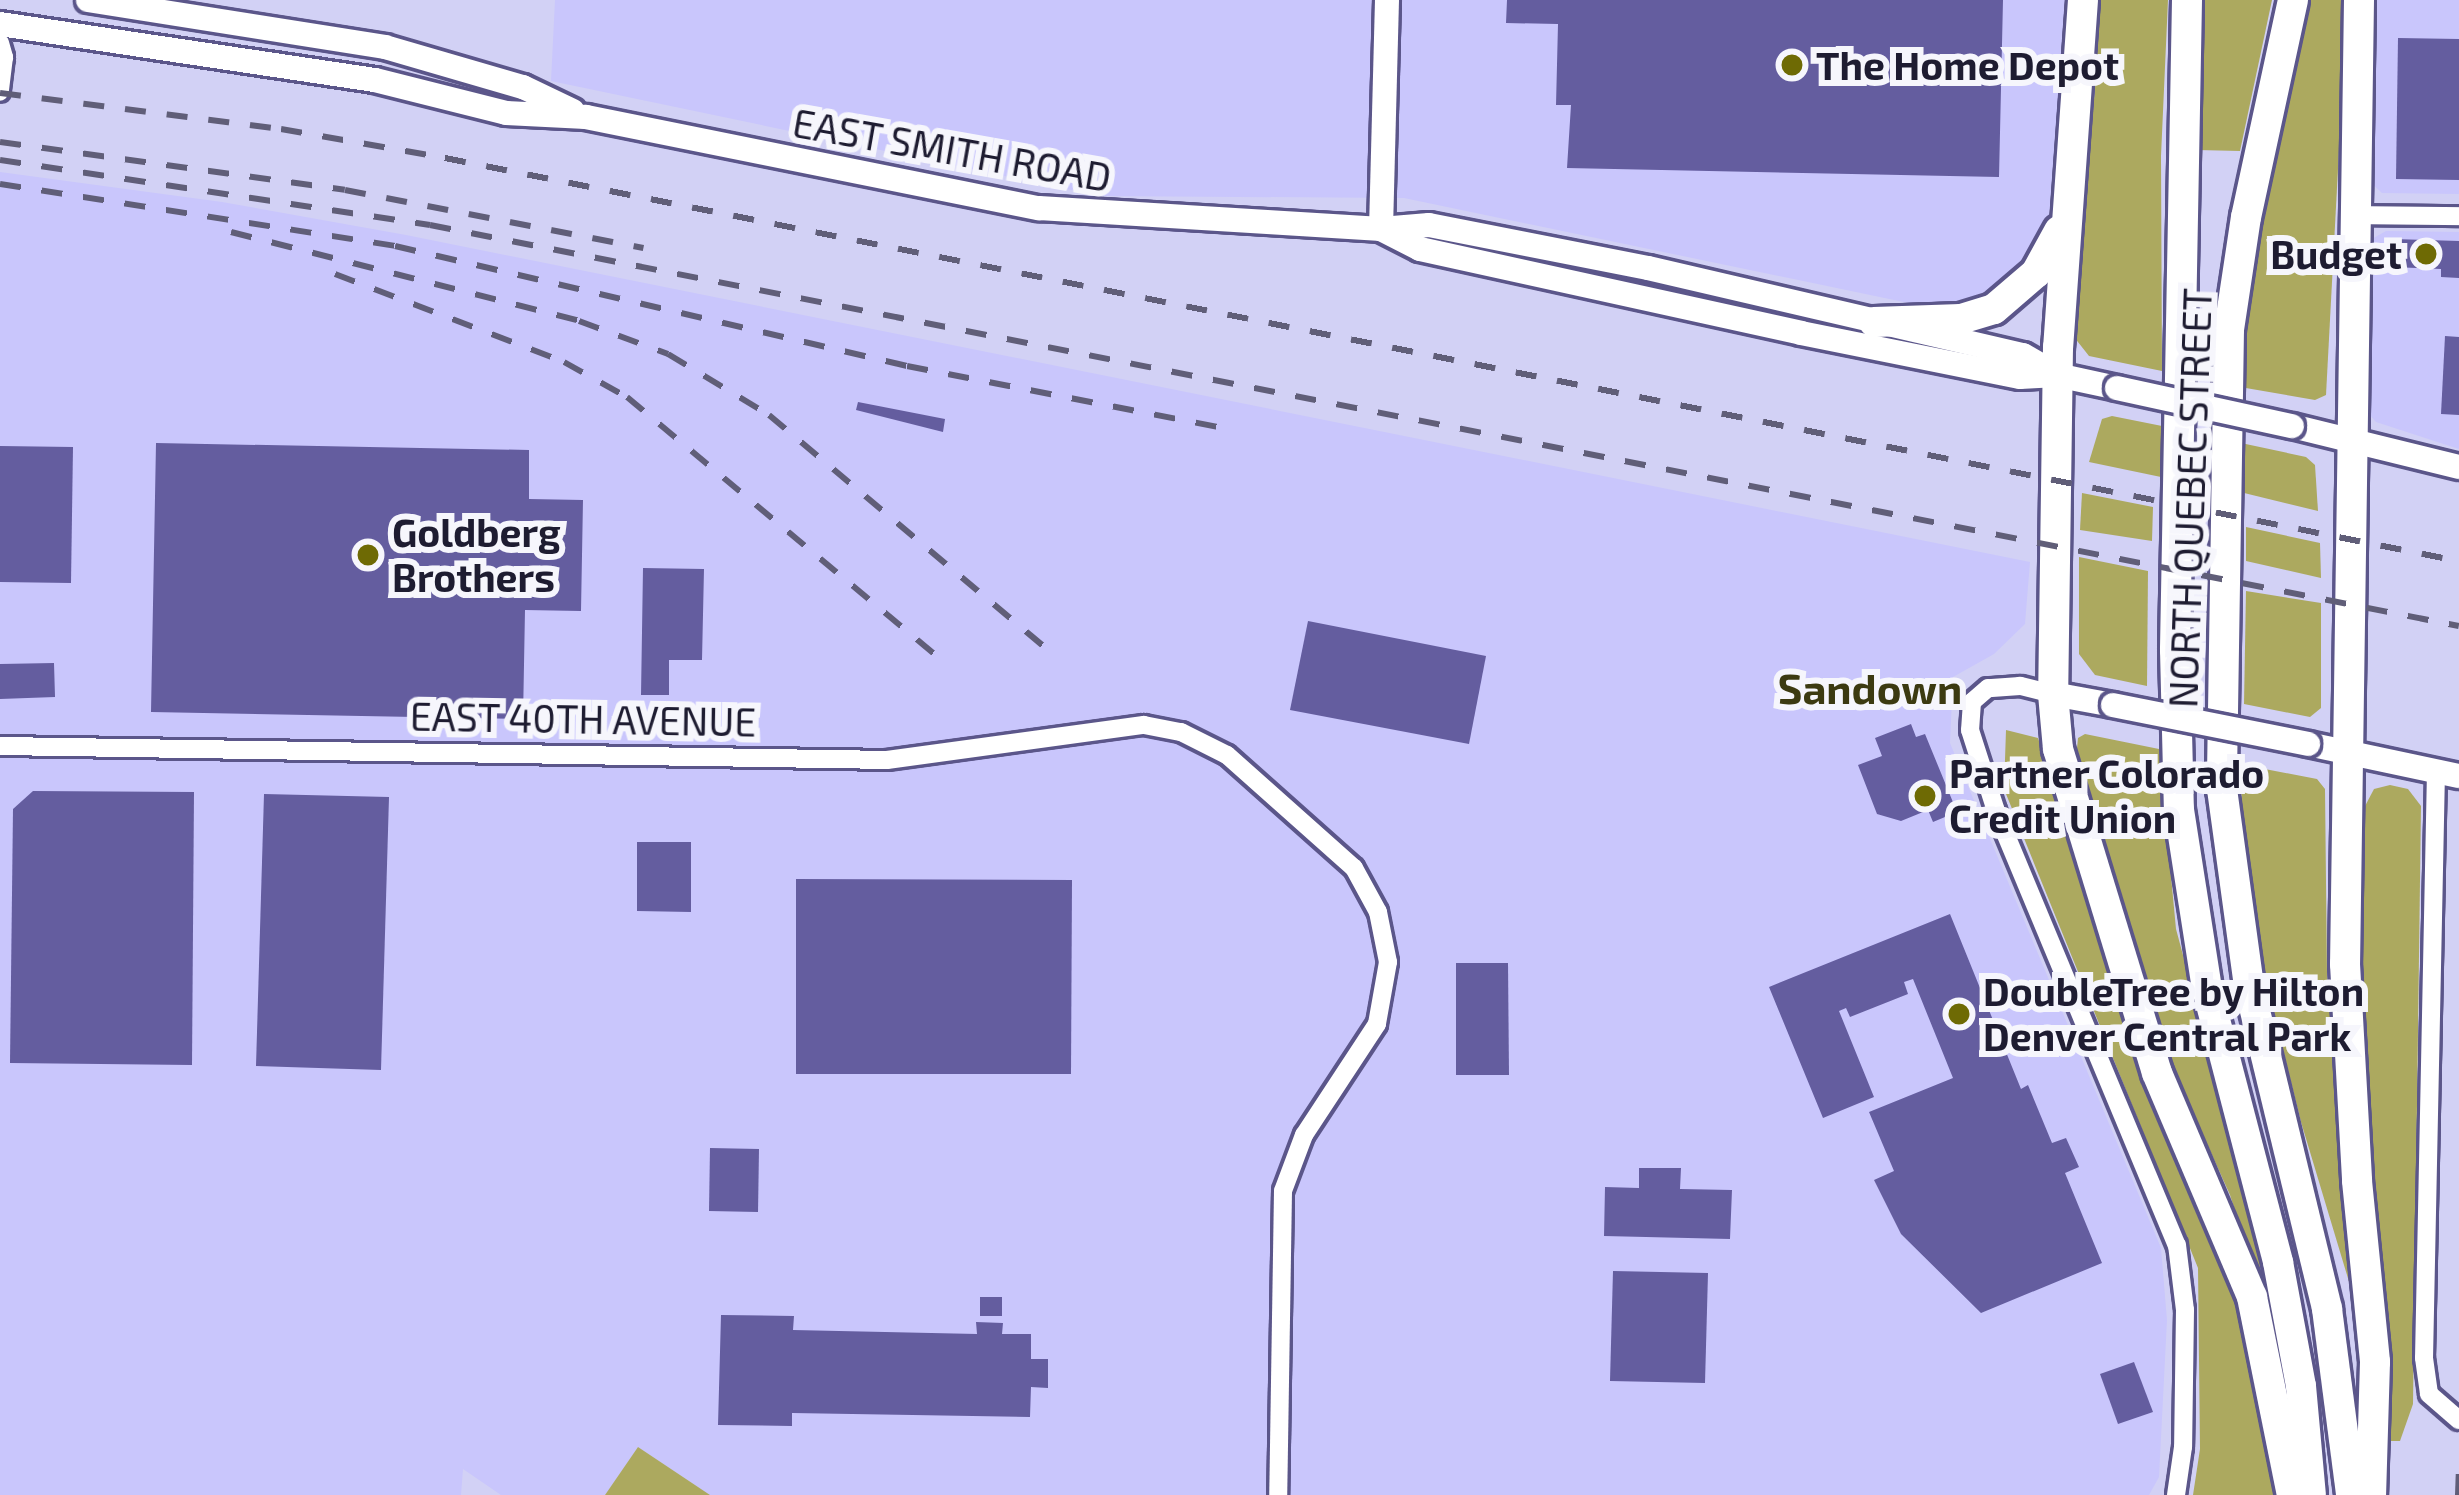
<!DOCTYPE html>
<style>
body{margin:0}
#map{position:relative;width:2459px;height:1495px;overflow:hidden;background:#d2d1f5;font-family:"Exo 2",sans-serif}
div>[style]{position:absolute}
.built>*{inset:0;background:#c9c6fc}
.green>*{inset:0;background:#aca95f}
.building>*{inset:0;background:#645d9f}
.roads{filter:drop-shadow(3px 0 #5b568a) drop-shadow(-3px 0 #5b568a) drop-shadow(0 3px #5b568a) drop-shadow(0 -3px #5b568a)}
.minor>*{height:18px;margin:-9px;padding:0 9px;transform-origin:9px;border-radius:9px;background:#fff}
.tertiary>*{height:24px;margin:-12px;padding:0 12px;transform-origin:12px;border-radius:12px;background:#fff}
.primary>*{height:30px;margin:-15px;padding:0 15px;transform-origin:15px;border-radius:15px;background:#fff}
.rail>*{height:6px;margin-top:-3px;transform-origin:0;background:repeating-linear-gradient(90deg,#605e78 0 21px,transparent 0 42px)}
.bridges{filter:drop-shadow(3px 0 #5b568a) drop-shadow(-3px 0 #5b568a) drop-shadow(0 3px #5b568a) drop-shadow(0 -3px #5b568a)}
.tertiary-bridge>*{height:24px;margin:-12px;padding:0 12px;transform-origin:12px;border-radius:12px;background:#fff}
.dots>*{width:33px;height:33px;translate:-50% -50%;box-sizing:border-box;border:6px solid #f6f6fc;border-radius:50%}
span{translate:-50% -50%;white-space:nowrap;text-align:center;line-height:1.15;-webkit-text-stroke:12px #f6f6fc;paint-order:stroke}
.poi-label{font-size:39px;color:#1e1c31;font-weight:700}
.left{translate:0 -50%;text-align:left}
.right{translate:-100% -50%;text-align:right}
.street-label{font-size:39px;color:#1e1c31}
.neighbourhood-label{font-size:42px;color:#3c3a11;font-weight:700}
</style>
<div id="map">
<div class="built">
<div style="clip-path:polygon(555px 0,2070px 0,2047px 238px,2012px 290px,1942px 310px,1404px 198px,1100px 196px,551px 81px)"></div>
<div style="clip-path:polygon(2372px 0,2459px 0,2459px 194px,2382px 193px,2369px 181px)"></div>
<div style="clip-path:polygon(0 172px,222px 202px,406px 235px,2030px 562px,2025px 624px,1994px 654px,1953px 677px,1950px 743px,2161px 1248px,2167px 1320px,2159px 1477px,2149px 1495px,710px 1495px,638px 1447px,605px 1495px,501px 1495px,463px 1469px,461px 1495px,0 1495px)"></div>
<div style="clip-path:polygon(2386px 231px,2459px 232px,2459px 449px,2376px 422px,2368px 413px,2370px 240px)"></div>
</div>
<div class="green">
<div style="clip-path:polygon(2094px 0,2168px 0,2161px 156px,2162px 371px,2089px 356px,2074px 337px,2096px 76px)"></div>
<div style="clip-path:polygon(2201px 0,2272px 0,2240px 151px,2197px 150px)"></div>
<div style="clip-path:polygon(2309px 0,2347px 0,2326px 395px,2315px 400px,2240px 387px,2249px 273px)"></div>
<div style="clip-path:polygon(2112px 416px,2162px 426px,2161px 477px,2089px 462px,2102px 419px)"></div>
<div style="clip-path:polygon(2241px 443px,2306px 457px,2315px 465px,2318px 511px,2240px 492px)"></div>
<div style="clip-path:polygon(2082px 493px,2153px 507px,2152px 541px,2080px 530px)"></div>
<div style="clip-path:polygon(2246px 527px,2320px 543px,2321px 578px,2246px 561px)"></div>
<div style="clip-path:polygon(2079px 557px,2148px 571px,2147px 686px,2095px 675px,2079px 654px)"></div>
<div style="clip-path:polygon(2246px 591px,2321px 603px,2321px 708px,2310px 717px,2244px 704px)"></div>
<div style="clip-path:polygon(2006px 730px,2038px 738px,2095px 914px,2250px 1307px,2285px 1495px,2193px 1495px,2200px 1449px,2198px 1268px,2004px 789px)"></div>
<div style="clip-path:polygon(2085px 734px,2159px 749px,2176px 929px,2266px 1265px,2254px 1269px,2230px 1195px,2164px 1048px,2076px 758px,2078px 738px)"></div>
<div style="clip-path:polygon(2239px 764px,2317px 779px,2325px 789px,2327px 973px,2358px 1296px,2353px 1295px,2301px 1122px,2265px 978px,2246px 857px)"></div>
<div style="clip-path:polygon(2390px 785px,2408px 789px,2421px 806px,2413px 1404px,2400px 1441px,2382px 1441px,2360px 990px,2364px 808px,2374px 789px)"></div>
<div style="clip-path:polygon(638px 1447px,710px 1495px,605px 1495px)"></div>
</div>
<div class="building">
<div style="clip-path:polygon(1507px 0,2003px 0,1999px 177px,1567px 168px,1571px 105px,1556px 105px,1558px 24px,1506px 23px)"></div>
<div style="clip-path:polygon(2398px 38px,2459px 39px,2459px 180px,2396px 179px)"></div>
<div style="clip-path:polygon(2393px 239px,2459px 241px,2459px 278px,2441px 277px,2441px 269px,2392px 267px)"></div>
<div style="clip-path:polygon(2445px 336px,2459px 337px,2459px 415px,2441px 414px)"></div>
<div style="clip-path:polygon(858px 402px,945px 419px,943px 432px,856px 410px)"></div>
<div style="clip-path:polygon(156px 443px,529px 450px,529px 499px,583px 500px,581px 611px,525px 610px,523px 719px,151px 712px)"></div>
<div style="clip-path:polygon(0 446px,73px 447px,71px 583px,0 582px)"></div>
<div style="clip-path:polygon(643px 568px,704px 569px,702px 660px,669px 660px,669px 695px,641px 695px)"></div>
<div style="clip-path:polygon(1308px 621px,1486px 656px,1469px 744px,1290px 710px)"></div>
<div style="clip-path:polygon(54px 663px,55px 697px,0 699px,0 664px)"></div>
<div style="clip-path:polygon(1911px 724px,1916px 737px,1925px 734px,1957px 812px,1933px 822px,1928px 810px,1901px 821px,1877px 814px,1858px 765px,1882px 756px,1875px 738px)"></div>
<div style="clip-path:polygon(33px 791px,194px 792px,192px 1065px,10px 1063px,13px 809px)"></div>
<div style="clip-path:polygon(264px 794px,389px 797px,381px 1070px,256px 1066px)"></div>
<div style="clip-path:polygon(637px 842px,691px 842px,691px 912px,637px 911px)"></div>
<div style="clip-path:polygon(796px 879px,1072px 880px,1071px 1074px,796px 1074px)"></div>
<div style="clip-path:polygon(1950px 914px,2021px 1089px,2028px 1085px,2052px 1143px,2066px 1138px,2079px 1167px,2065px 1173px,2102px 1263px,1981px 1313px,1901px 1234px,1874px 1180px,1894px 1171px,1869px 1112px,1953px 1078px,1913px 979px,1904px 982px,1908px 994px,1850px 1017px,1846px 1008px,1839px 1011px,1874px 1097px,1823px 1118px,1769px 987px)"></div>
<div style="clip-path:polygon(1456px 963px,1508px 963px,1509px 1075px,1456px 1075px)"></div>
<div style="clip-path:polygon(710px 1148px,759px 1149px,758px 1212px,709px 1211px)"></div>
<div style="clip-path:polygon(1639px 1168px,1681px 1168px,1680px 1189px,1732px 1190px,1730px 1239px,1604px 1236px,1605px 1187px,1639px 1188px)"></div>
<div style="clip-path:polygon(1613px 1271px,1708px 1273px,1705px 1383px,1610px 1381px)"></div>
<div style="clip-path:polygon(980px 1297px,1002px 1297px,1002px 1316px,980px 1316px)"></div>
<div style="clip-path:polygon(721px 1315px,794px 1316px,793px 1330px,977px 1334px,976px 1322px,1003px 1323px,1002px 1334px,1031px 1334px,1031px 1359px,1048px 1359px,1048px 1388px,1031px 1387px,1030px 1417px,792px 1413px,792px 1426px,718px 1425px)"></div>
<div style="clip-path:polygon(2134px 1362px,2153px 1412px,2118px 1424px,2100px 1374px)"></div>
</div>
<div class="roads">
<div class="minor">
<div style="left:0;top:43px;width:15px;rotate:74deg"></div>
<div style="left:4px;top:57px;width:35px;rotate:97deg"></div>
<div style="left:2355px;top:215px;width:104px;rotate:0.6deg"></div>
<div style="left:2053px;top:694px;width:34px;rotate:-166deg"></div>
<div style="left:2020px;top:686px;width:32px;rotate:176deg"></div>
<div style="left:1988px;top:688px;width:21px;rotate:139deg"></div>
<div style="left:1972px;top:702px;width:28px;rotate:94deg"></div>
<div style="left:1970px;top:730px;width:85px;rotate:72.2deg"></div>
<div style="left:1996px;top:811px;width:470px;rotate:67.4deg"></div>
<div style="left:2177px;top:1245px;width:65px;rotate:83deg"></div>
<div style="left:2185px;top:1310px;width:137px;rotate:90.8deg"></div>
<div style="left:2183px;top:1447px;width:49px;rotate:98.3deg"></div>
<div style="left:0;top:746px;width:887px;rotate:0.9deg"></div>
<div style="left:887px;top:760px;width:259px;rotate:-7.8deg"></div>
<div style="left:1144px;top:725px;width:38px;rotate:11deg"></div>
<div style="left:1181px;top:732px;width:51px;rotate:26.6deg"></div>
<div style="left:1227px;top:755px;width:170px;rotate:41.7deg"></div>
<div style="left:1354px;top:868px;width:50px;rotate:61.4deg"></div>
<div style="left:1378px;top:912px;width:51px;rotate:78.7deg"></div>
<div style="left:1388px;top:962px;width:63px;rotate:100.1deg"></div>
<div style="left:1377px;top:1024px;width:133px;rotate:123.3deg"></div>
<div style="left:1304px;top:1135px;width:60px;rotate:110.6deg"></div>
<div style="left:1283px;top:1191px;width:304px;rotate:90.9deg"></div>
<div style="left:2436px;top:771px;width:587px;rotate:91.17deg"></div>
<div style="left:2424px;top:1358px;width:36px;rotate:82deg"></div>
<div style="left:2429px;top:1394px;width:40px;rotate:41deg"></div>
</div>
<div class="tertiary">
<div style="left:88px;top:0;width:301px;rotate:9deg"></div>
<div style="left:385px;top:47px;width:144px;rotate:16.2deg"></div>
<div style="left:523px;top:87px;width:55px;rotate:25.6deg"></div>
<div style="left:0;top:24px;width:379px;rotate:8.5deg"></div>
<div style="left:375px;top:80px;width:135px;rotate:14.1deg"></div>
<div style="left:506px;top:113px;width:80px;rotate:2.9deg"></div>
<div style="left:586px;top:117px;width:462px;rotate:11.4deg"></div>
<div style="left:1039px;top:208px;width:343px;rotate:3.5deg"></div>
<div style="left:1381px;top:229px;width:48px;rotate:-4.8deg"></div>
<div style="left:1429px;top:225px;width:223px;rotate:11.1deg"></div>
<div style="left:1648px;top:268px;width:385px;rotate:13.1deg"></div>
<div style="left:2023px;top:355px;width:39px;rotate:30deg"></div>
<div style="left:1381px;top:229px;width:44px;rotate:27.1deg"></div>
<div style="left:1420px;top:249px;width:390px;rotate:12.4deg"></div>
<div style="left:1801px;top:333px;width:223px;rotate:11.4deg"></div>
<div style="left:2020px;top:377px;width:37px;rotate:-3deg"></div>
<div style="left:2057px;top:375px;width:61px;rotate:12.2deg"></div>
<div style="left:1381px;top:229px;width:229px;rotate:-88.5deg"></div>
<div style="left:2292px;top:426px;width:172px;rotate:13.8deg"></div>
<div style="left:2053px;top:694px;width:61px;rotate:10.4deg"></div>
<div style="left:2308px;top:744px;width:154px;rotate:12deg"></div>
</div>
<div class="primary">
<div style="left:2083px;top:0;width:348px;rotate:94.1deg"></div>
<div style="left:2058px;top:347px;width:347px;rotate:90.8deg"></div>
<div style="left:2053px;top:694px;width:55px;rotate:84.8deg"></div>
<div style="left:2058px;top:749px;width:339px;rotate:73deg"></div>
<div style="left:2157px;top:1073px;width:243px;rotate:67deg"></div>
<div style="left:2252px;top:1297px;width:202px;rotate:78.6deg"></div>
<div style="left:2187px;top:0;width:650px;rotate:91.06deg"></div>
<div style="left:2175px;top:650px;width:160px;rotate:88.6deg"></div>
<div style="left:2179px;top:810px;width:181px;rotate:81.1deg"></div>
<div style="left:2207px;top:989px;width:282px;rotate:75.4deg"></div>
<div style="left:2278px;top:1262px;width:126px;rotate:79.5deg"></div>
<div style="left:2301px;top:1386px;width:109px;rotate:84.8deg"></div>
<div style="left:2293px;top:0;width:222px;rotate:102.2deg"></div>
<div style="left:2246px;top:217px;width:113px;rotate:98.6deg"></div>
<div style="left:2229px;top:329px;width:460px;rotate:90.9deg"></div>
<div style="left:2222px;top:789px;width:199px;rotate:82.2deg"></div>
<div style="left:2249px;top:986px;width:332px;rotate:76.4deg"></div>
<div style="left:2327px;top:1309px;width:188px;rotate:82.6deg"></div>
<div style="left:2359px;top:0;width:964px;rotate:90.83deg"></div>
<div style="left:2345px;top:964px;width:217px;rotate:86.8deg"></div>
<div style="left:2357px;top:1181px;width:182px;rotate:84.3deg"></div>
<div style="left:2375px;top:1362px;width:133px;rotate:91.7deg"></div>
<div style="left:1874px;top:322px;width:87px;rotate:-2deg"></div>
<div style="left:1961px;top:319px;width:34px;rotate:-17deg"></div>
<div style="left:1994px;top:309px;width:55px;rotate:-40.6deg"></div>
<div style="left:2036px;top:273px;width:48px;rotate:-61.3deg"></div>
</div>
</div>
<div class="rail">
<div style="left:0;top:93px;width:283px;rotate:7.3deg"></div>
<div style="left:281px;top:129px;width:167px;rotate:10deg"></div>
<div style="left:445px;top:158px;width:2054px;rotate:11.32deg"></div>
<div style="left:0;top:142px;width:348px;rotate:7.9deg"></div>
<div style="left:345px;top:190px;width:304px;rotate:11deg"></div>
<div style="left:0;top:160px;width:435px;rotate:8.6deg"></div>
<div style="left:430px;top:225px;width:2068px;rotate:11.18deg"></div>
<div style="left:0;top:184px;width:400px;rotate:8.9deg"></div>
<div style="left:395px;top:246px;width:526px;rotate:13.19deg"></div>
<div style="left:907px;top:366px;width:332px;rotate:11.1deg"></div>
<div style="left:231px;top:232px;width:359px;rotate:14.3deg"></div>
<div style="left:579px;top:321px;width:95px;rotate:20.3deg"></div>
<div style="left:668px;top:354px;width:118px;rotate:31.1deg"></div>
<div style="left:769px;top:415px;width:358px;rotate:40.1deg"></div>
<div style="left:335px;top:274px;width:245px;rotate:21deg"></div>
<div style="left:564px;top:362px;width:72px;rotate:29.1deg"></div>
<div style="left:627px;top:397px;width:415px;rotate:39.9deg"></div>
<div style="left:2458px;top:1495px;width:28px;rotate:-88deg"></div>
</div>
<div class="bridges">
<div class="tertiary-bridge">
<div style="left:2117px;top:388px;width:179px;rotate:12.3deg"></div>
<div style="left:2113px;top:705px;width:199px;rotate:11.3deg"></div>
</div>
</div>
<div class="dots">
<div style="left:1792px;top:65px;background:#6e6a04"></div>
<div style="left:2426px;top:254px;background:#6e6a04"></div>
<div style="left:368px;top:555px;background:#6e6a04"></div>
<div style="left:1925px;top:796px;background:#6e6a04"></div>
<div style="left:1959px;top:1014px;background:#6e6a04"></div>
</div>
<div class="poi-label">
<span class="left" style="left:1816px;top:65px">The Home Depot</span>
<span class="right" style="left:2402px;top:254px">Budget</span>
<span class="left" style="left:392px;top:555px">Goldberg<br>Brothers</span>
<span class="left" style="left:1949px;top:796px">Partner Colorado<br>Credit Union</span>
<span class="left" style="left:1983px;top:1014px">DoubleTree by Hilton<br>Denver Central Park</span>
</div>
<div class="street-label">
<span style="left:952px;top:150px;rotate:10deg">EAST SMITH ROAD</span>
<span style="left:2190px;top:498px;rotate:-88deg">NORTH QUEBEC STREET</span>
<span style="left:583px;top:719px;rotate:1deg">EAST 40TH AVENUE</span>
</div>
<div class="neighbourhood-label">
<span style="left:1870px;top:687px">Sandown</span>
</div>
</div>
